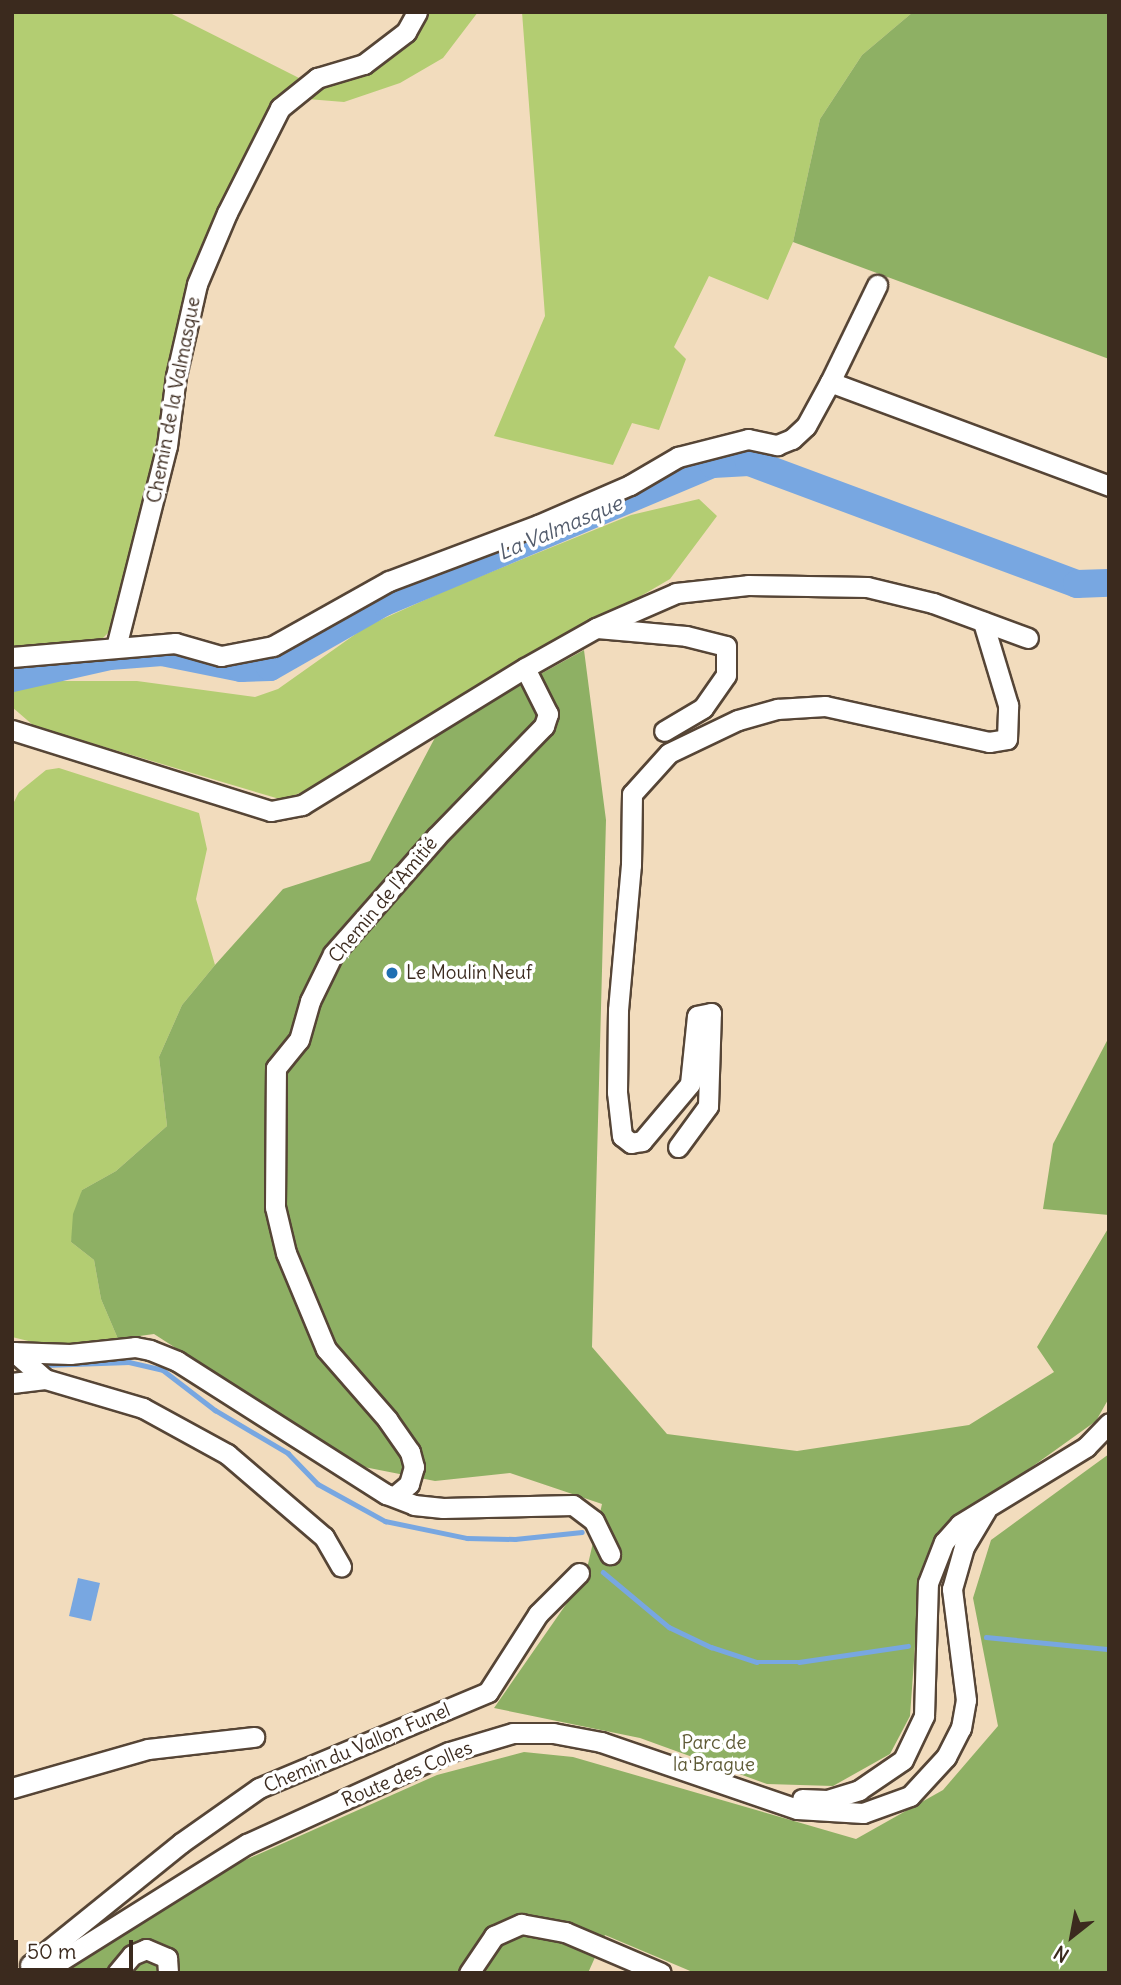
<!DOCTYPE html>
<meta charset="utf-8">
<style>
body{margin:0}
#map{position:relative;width:1121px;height:1985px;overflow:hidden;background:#f2dcbd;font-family:Delius,sans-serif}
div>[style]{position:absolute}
.green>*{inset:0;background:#b3cd72}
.forest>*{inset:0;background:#8eb064}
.water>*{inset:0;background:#78a7e1}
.stream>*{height:4.5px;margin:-2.25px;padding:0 2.25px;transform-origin:2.25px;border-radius:2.25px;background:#78a7e1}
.river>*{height:28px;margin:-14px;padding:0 14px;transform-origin:14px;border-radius:14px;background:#78a7e1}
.roads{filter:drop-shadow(2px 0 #564536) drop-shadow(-2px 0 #564536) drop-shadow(0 2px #564536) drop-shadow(0 -2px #564536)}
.minor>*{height:19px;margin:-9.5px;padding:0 9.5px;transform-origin:9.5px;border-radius:9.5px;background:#fff}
.dots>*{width:19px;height:19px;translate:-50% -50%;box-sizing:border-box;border:4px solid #fff;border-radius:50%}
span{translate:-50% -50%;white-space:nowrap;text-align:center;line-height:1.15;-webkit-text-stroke:7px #fff;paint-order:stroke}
.street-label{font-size:19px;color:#3b2a1e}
.poi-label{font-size:19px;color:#3b2a1e}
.left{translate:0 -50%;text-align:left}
.park-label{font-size:19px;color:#5f5b37}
.water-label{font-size:21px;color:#535c6c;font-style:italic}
.frame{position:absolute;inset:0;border:14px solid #3b2a1e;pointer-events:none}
.north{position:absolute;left:1037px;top:1901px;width:70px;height:70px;-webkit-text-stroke:5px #fff;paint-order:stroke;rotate:211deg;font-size:19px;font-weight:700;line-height:28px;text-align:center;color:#3b2a1e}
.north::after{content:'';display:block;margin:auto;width:24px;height:32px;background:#3b2a1e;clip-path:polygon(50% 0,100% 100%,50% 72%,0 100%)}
.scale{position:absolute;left:14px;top:1940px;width:119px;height:32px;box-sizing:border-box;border:4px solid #3b2a1e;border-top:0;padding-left:9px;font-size:21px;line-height:24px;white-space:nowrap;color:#3b2a1e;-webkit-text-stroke:5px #fff;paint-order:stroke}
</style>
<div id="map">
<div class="green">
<div style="clip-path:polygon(12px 12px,168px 12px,299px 78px,281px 94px,187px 296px,118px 623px,101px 640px,12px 652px)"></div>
<div style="clip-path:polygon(422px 12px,478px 12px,443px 58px,400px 83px,344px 102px,295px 98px,322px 85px)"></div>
<div style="clip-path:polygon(522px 12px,913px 12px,862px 55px,820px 119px,793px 242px,768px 300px,709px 276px,674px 347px,686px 359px,659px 430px,632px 423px,613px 465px,494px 436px,545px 316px)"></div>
<div style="clip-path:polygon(699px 499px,717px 516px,670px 579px,314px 787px,283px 800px,34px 726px,12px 707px,12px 685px,22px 681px,137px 681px,255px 697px,278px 689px,367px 626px,449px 589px,631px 515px)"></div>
<div style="clip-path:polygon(59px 768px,199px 813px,207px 849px,196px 899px,215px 965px,182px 1005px,159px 1057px,167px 1126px,116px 1171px,82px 1190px,71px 1242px,94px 1260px,101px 1299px,118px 1339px,49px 1346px,12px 1337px,12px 806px,19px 792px,46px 770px)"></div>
</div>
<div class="forest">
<div style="clip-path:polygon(913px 12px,1109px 12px,1109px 359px,793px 242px,820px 119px,862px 55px)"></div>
<div style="clip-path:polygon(584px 650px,606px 820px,592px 1347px,667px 1434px,797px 1451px,969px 1425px,1054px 1372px,1037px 1347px,1109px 1227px,1109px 1398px,1096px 1421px,963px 1516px,920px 1577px,910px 1716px,890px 1754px,833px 1786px,767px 1784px,640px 1738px,494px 1708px,585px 1577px,602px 1504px,510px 1473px,435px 1481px,359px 1466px,154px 1334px,118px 1339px,101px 1299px,94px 1260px,71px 1242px,73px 1214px,82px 1190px,116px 1171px,167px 1126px,159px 1057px,182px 1005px,215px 965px,283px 889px,370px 861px,439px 730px)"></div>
<div style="clip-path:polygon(1109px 1037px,1109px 1215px,1043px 1209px,1053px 1144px)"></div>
<div style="clip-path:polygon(1109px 1454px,1109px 1973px,695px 1973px,605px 1935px,588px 1973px,62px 1973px,234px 1865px,437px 1775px,524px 1752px,573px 1757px,856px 1839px,943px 1790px,998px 1726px,973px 1598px,991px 1540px)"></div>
</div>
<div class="water">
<div style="clip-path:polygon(78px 1578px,100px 1583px,91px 1621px,69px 1616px)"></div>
</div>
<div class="stream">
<div style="left:44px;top:1365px;width:85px;rotate:-2deg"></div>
<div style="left:129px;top:1362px;width:35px;rotate:13deg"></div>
<div style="left:163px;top:1370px;width:66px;rotate:37.6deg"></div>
<div style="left:215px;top:1410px;width:85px;rotate:30.5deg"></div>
<div style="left:288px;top:1453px;width:43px;rotate:45.9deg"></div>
<div style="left:318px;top:1484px;width:77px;rotate:28.9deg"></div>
<div style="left:385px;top:1521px;width:84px;rotate:11.7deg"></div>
<div style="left:467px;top:1538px;width:48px;rotate:1.2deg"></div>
<div style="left:515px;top:1539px;width:67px;rotate:-6deg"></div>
<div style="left:603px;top:1572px;width:86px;rotate:39.8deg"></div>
<div style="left:669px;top:1627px;width:47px;rotate:25.5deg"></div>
<div style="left:711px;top:1647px;width:48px;rotate:18.1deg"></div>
<div style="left:757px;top:1662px;width:42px"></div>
<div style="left:799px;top:1662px;width:110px;rotate:-8.4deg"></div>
<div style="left:986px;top:1637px;width:124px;rotate:5.6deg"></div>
</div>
<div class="river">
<div style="left:12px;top:678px;width:100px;rotate:-12.7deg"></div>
<div style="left:110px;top:656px;width:52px;rotate:-4.4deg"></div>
<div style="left:162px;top:652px;width:81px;rotate:11.4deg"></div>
<div style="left:241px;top:668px;width:29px;rotate:-2deg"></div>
<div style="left:270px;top:667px;width:131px;rotate:-29.7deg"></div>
<div style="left:384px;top:602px;width:357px;rotate:-22.8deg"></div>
<div style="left:713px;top:464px;width:36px;rotate:-3deg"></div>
<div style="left:749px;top:462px;width:350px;rotate:20.4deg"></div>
<div style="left:1077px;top:584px;width:32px;rotate:-2deg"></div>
</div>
<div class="roads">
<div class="minor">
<div style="left:830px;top:382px;width:108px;rotate:-64.1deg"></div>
<div style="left:597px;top:628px;width:89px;rotate:5.1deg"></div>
<div style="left:686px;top:636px;width:41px;rotate:14deg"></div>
<div style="left:726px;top:646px;width:29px;rotate:90deg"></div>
<div style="left:726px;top:675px;width:40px;rotate:124.9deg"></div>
<div style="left:703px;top:708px;width:45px;rotate:149.5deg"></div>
<div style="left:116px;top:647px;width:207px;rotate:-75.8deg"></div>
<div style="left:167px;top:446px;width:71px;rotate:-82.7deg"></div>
<div style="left:176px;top:376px;width:94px;rotate:-77.1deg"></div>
<div style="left:197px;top:284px;width:77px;rotate:-67.1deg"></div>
<div style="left:227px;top:213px;width:118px;rotate:-63.2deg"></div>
<div style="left:280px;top:108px;width:48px;rotate:-39deg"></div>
<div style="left:317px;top:78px;width:49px;rotate:-16.6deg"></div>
<div style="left:364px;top:64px;width:53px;rotate:-37.3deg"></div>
<div style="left:406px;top:32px;width:23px;rotate:-61deg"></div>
<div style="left:12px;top:657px;width:164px;rotate:-4.9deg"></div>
<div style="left:175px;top:643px;width:48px;rotate:15.8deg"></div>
<div style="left:221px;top:656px;width:53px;rotate:-10.9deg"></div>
<div style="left:273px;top:646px;width:133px;rotate:-29.3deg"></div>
<div style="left:389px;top:581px;width:159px;rotate:-20.6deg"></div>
<div style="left:538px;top:525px;width:100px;rotate:-23.5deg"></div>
<div style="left:630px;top:485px;width:56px;rotate:-30.3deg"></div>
<div style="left:678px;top:457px;width:72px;rotate:-14.4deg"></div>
<div style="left:748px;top:439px;width:30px;rotate:12deg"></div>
<div style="left:777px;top:445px;width:16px;rotate:-22deg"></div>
<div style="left:792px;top:439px;width:19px;rotate:-43deg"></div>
<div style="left:806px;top:426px;width:50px;rotate:-61.4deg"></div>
<div style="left:830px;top:382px;width:298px;rotate:20.4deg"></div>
<div style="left:12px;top:730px;width:271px;rotate:17.4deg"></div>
<div style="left:271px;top:811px;width:32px;rotate:-11deg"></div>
<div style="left:302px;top:805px;width:262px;rotate:-31.6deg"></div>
<div style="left:525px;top:668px;width:81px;rotate:-29.4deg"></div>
<div style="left:596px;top:628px;width:87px;rotate:-23.6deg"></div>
<div style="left:676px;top:593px;width:72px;rotate:-6.3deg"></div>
<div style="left:748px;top:585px;width:119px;rotate:1deg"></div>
<div style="left:867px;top:587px;width:68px;rotate:13.6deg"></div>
<div style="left:933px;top:603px;width:101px;rotate:20.2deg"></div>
<div style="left:678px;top:1147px;width:51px;rotate:-53.8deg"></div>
<div style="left:708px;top:1106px;width:93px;rotate:-88.2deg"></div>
<div style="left:711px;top:1013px;width:14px;rotate:168deg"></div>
<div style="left:697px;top:1016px;width:68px;rotate:95.9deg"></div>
<div style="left:690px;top:1084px;width:75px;rotate:130.1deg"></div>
<div style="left:642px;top:1141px;width:11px;rotate:170deg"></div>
<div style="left:631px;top:1143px;width:11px;rotate:-142deg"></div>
<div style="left:622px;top:1136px;width:44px;rotate:-96.5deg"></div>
<div style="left:617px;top:1092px;width:82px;rotate:-89.3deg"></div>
<div style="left:618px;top:1010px;width:146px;rotate:-84.9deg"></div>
<div style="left:631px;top:865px;width:71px;rotate:-89.2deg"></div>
<div style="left:632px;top:794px;width:55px;rotate:-47.9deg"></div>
<div style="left:669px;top:753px;width:76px;rotate:-25.6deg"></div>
<div style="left:738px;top:720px;width:41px;rotate:-15.8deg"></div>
<div style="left:777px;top:709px;width:48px;rotate:-3.6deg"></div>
<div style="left:825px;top:706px;width:168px;rotate:12.4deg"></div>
<div style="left:989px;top:742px;width:18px;rotate:-9deg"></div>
<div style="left:1007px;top:739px;width:34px;rotate:-88deg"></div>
<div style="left:1008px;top:705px;width:87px;rotate:-106.8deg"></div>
<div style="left:12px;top:1352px;width:58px;rotate:2deg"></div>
<div style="left:70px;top:1354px;width:65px;rotate:-6.1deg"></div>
<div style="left:135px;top:1347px;width:15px;rotate:11deg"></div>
<div style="left:150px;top:1350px;width:29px;rotate:22deg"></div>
<div style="left:177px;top:1361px;width:248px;rotate:32.5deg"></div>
<div style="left:386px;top:1494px;width:30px;rotate:21deg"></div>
<div style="left:414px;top:1505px;width:29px;rotate:6deg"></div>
<div style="left:443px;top:1508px;width:130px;rotate:-1.3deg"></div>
<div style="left:573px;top:1505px;width:26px;rotate:37deg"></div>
<div style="left:594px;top:1521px;width:37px;rotate:64deg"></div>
<div style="left:14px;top:1352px;width:41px;rotate:41.1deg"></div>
<div style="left:45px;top:1379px;width:102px;rotate:16.5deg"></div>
<div style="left:143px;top:1408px;width:96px;rotate:28.7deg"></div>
<div style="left:227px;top:1454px;width:128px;rotate:40.6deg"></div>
<div style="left:324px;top:1537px;width:34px;rotate:60deg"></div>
<div style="left:12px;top:1383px;width:33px;rotate:-7deg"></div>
<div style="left:396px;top:1495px;width:17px;rotate:-40deg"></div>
<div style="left:409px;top:1484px;width:18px;rotate:-74deg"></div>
<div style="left:414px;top:1467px;width:16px;rotate:-105deg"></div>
<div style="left:410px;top:1452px;width:39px;rotate:-125deg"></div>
<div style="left:388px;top:1420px;width:94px;rotate:-131.1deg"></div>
<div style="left:326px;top:1349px;width:104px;rotate:-112.6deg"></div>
<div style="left:286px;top:1253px;width:47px;rotate:-103.4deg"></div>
<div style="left:275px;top:1207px;width:139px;rotate:-89.6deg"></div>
<div style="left:276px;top:1068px;width:36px;rotate:-51deg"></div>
<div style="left:299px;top:1040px;width:41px;rotate:-74.2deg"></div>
<div style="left:310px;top:1001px;width:52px;rotate:-63.9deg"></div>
<div style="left:333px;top:954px;width:156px;rotate:-48.6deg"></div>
<div style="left:436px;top:837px;width:155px;rotate:-45.8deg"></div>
<div style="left:544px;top:726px;width:13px;rotate:-72deg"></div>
<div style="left:548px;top:714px;width:51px;rotate:-116.6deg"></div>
<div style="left:12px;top:1788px;width:141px;rotate:-16deg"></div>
<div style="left:148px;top:1749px;width:107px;rotate:-6.5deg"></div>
<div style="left:802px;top:1799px;width:25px;rotate:2deg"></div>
<div style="left:827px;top:1800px;width:34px;rotate:-17deg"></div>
<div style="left:859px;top:1790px;width:53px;rotate:-34.3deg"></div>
<div style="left:903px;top:1760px;width:49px;rotate:-64.5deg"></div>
<div style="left:924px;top:1716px;width:133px;rotate:-88.3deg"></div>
<div style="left:928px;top:1583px;width:44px;rotate:-68.7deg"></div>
<div style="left:944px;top:1542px;width:24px;rotate:-48deg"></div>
<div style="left:960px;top:1524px;width:148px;rotate:-31.4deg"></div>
<div style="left:1086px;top:1447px;width:33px;rotate:-46deg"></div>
<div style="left:30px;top:1965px;width:194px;rotate:-38.9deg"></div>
<div style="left:181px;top:1843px;width:95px;rotate:-35.2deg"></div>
<div style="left:259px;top:1788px;width:248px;rotate:-22.7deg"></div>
<div style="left:488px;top:1692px;width:93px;rotate:-57.3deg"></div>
<div style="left:538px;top:1614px;width:58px;rotate:-45deg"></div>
<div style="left:41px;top:1973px;width:243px;rotate:-32.1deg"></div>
<div style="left:247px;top:1844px;width:222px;rotate:-24.5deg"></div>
<div style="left:449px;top:1752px;width:67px;rotate:-16.5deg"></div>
<div style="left:513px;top:1733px;width:40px"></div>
<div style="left:553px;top:1733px;width:49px;rotate:10.6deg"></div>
<div style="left:601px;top:1742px;width:207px;rotate:18.9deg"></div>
<div style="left:797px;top:1809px;width:66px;rotate:3.5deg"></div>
<div style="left:863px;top:1813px;width:50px;rotate:-19.9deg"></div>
<div style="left:910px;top:1796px;width:53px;rotate:-47.3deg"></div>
<div style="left:946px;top:1757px;width:33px;rotate:-63deg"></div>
<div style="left:961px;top:1728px;width:28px;rotate:-80deg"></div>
<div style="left:966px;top:1700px;width:112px;rotate:-97.2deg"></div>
<div style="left:952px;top:1589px;width:44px;rotate:-74.1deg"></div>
<div style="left:964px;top:1547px;width:43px;rotate:-59.3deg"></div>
<div style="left:117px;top:1973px;width:23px;rotate:-50deg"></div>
<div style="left:132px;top:1955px;width:15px;rotate:-23deg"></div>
<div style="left:146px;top:1949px;width:23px;rotate:23deg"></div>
<div style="left:167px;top:1958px;width:15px;rotate:86deg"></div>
<div style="left:469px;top:1973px;width:45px;rotate:-56deg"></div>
<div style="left:494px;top:1936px;width:30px;rotate:-24deg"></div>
<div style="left:521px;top:1924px;width:45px;rotate:10.3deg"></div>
<div style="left:565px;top:1932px;width:104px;rotate:23.1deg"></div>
</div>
</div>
<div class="dots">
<div style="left:392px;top:973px;background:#1f6fb2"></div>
</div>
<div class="street-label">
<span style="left:174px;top:400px;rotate:-79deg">Chemin de la Valmasque</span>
<span style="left:383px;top:900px;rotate:-50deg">Chemin de l'Amitié</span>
<span style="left:357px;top:1748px;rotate:-23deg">Chemin du Vallon Funel</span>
<span style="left:407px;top:1774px;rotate:-23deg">Route des Colles</span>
</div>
<div class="poi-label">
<span class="left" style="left:406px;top:973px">Le Moulin Neuf</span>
</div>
<div class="park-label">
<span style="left:714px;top:1754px">Parc de<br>la Brague</span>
</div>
<div class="water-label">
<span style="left:560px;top:528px;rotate:-23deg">La Valmasque</span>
</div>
<div class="frame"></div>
<div class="north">N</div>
<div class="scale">50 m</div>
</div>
